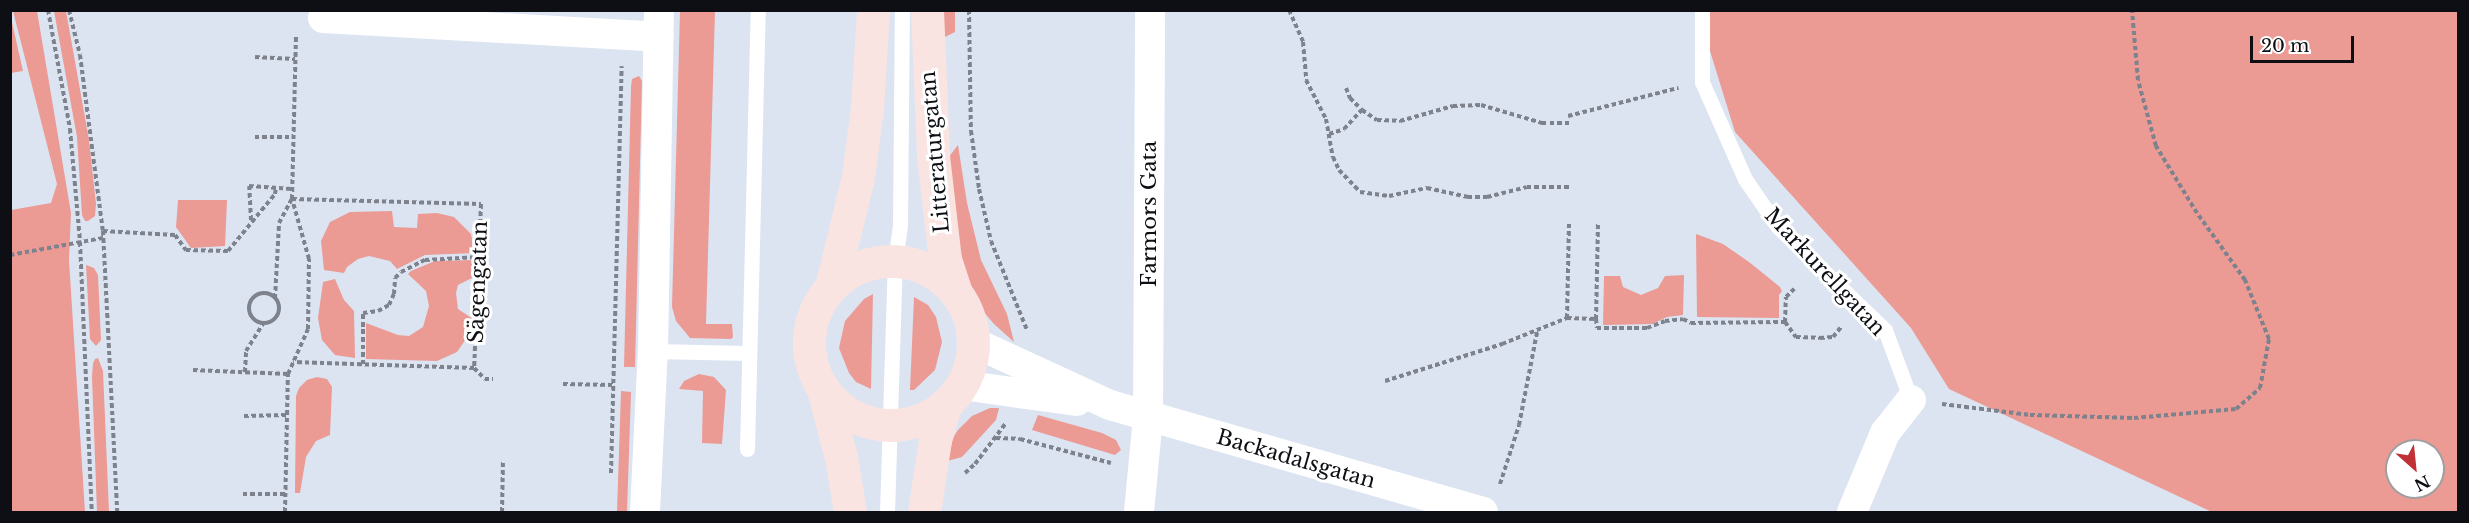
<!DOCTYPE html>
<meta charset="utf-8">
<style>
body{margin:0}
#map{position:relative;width:2469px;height:523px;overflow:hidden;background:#dce4f2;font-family:"Libre Baskerville",serif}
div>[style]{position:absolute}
.green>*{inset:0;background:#eb9a94}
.path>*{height:4px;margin-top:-2px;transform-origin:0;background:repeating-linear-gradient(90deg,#7d828c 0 4.5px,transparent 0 7.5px)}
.path>.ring{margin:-2px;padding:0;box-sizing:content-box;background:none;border:4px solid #7d828c;border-radius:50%}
.lane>*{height:15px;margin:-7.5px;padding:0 7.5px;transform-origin:7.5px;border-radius:7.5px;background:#fff}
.street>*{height:30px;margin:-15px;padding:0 15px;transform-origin:15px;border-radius:15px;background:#fff}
.secondary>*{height:33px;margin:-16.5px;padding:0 16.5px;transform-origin:16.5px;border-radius:16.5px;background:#fae4e2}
.secondary>.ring{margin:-16.5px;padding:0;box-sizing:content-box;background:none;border:33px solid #fae4e2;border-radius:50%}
span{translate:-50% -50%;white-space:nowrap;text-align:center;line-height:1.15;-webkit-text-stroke:6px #fff;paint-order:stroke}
.street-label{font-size:21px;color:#0d0f14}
.frame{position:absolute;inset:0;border:12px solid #0d0f14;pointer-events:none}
.north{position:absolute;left:2385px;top:439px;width:60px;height:60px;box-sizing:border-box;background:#fff;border:2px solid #9e9fa1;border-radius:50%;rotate:153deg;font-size:16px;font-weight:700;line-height:24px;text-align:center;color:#0d0f14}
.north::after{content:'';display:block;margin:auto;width:21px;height:27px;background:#c13236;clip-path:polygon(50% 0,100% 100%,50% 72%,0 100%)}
.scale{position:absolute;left:2250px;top:36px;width:104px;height:27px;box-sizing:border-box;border:3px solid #0d0f14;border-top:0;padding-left:8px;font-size:18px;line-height:21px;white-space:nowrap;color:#0d0f14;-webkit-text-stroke:4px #fff;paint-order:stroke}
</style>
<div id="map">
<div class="green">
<div style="clip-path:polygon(13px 11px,37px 11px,71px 213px,69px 260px,85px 512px,11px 512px,11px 210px,51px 203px,57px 184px)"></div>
<div style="clip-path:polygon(54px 11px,66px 11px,89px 140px,96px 204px,95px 216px,88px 221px,85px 221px,82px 215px,77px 137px)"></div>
<div style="clip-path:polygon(680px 11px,715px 11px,706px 324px,732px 324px,733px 337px,731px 339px,690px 338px,676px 321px,672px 307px)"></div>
<div style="clip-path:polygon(939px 11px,955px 11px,955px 32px,943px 38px)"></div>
<div style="clip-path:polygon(evenodd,1710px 11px,2458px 11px,2458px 512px,2212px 512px,1949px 389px,1911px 328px,1735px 132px,1710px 51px,1710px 11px,2397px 451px,2433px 451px,2433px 487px,2397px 487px,2397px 451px)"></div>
<div style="clip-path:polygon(11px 18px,23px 71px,11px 73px,10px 73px)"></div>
<div style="clip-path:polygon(639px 76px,642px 81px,635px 367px,624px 367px,631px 87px,632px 79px)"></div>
<div style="clip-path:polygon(958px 145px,967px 203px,981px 260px,1007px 314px,1014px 342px,994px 324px,982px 310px,966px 277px,959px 246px,948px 158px)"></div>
<div style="clip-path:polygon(178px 200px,227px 200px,225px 246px,191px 248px,176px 227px)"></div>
<div style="clip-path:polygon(392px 211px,394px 227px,417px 228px,418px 214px,437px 213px,454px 217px,471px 234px,475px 253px,425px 255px,397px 269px,390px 261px,369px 256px,358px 259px,347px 267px,344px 273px,324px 270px,321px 241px,330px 222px,350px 212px)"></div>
<div style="clip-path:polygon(1696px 234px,1723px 244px,1749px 262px,1780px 287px,1782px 291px,1779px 295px,1779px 318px,1697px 317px)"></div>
<div style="clip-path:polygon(474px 260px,474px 277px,458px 285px,456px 293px,458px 309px,473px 319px,468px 336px,457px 352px,437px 361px,366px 359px,366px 323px,398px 335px,409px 336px,423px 327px,429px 306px,426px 291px,408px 274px,411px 271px,435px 261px)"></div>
<div style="clip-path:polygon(86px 265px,94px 268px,98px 275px,101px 340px,96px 346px,90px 339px)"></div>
<div style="clip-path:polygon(1684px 275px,1683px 315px,1667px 317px,1652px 324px,1603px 325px,1604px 276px,1620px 276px,1623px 287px,1641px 295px,1658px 288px,1665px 276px)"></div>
<div style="clip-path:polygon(335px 279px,344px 300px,354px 311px,355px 358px,335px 355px,322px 340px,318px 318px,323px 282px)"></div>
<div style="clip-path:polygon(873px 294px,871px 389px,856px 382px,849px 373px,839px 348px,845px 321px,864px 299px)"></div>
<div style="clip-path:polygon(914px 297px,928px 305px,936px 317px,942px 342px,935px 370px,914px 390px,910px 390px)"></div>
<div style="clip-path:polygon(98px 358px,103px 371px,109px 512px,97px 512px,92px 377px,93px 363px,95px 359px)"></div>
<div style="clip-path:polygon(699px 374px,714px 377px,726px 390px,722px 444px,702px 443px,703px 391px,679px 389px,684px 381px)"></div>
<div style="clip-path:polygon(317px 377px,327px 379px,332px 387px,330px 435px,316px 441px,306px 457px,300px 493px,295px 493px,296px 396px,299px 388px,307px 380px)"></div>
<div style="clip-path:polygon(621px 391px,631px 392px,627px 512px,617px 512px)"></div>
<div style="clip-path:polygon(990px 408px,999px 408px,996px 420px,962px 457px,947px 461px,951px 441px,958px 430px,972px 416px)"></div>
<div style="clip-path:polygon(1038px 415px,1102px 433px,1116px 440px,1121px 450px,1115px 455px,1032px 430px)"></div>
</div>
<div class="path">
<div style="left:48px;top:10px;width:121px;rotate:79.5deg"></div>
<div style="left:70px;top:129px;width:113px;rotate:84.9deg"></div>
<div style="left:80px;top:242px;width:270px;rotate:87.5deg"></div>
<div style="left:69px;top:10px;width:46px;rotate:76.3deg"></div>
<div style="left:80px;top:55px;width:177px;rotate:82.6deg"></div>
<div style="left:103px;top:231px;width:281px;rotate:87.1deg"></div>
<div style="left:969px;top:10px;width:121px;rotate:89.1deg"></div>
<div style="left:971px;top:131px;width:59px;rotate:82.1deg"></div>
<div style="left:979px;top:189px;width:53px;rotate:77deg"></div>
<div style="left:991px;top:241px;width:96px;rotate:68deg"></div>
<div style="left:1289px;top:10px;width:35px;rotate:66deg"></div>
<div style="left:1303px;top:42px;width:38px;rotate:85deg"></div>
<div style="left:1306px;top:80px;width:44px;rotate:62.9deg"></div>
<div style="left:1326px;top:119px;width:39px;rotate:80deg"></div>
<div style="left:1333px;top:157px;width:14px;rotate:65deg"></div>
<div style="left:1339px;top:170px;width:30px;rotate:46deg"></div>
<div style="left:1360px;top:192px;width:29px;rotate:8deg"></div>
<div style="left:1389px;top:196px;width:39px;rotate:-12deg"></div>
<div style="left:1427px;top:188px;width:42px;rotate:12.4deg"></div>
<div style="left:1468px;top:197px;width:19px"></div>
<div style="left:1487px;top:197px;width:41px;rotate:-14deg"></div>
<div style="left:1527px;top:187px;width:43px"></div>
<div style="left:255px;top:57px;width:40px;rotate:2.9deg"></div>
<div style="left:1346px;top:88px;width:11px;rotate:68deg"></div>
<div style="left:1350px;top:98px;width:17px;rotate:45deg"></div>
<div style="left:1362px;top:110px;width:18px;rotate:34deg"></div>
<div style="left:1377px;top:120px;width:23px;rotate:2deg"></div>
<div style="left:1400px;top:121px;width:55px;rotate:-15.8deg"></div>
<div style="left:1453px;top:106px;width:28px;rotate:-2deg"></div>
<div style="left:1481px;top:105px;width:64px;rotate:16.4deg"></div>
<div style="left:1542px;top:123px;width:27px"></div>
<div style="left:1568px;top:116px;width:114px;rotate:-14.3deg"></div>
<div style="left:1329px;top:134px;width:16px;rotate:-18deg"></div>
<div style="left:1344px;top:129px;width:26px;rotate:-47deg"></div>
<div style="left:255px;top:137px;width:39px"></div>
<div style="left:251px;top:220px;width:34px;rotate:-93deg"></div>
<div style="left:249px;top:186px;width:43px;rotate:4deg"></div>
<div style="left:103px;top:231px;width:72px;rotate:3.2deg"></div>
<div style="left:175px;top:235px;width:19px;rotate:54deg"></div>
<div style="left:186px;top:250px;width:42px;rotate:1.4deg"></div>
<div style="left:228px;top:251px;width:74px;rotate:-50.5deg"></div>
<div style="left:275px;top:194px;width:6px;rotate:-81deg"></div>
<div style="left:10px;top:255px;width:95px;rotate:-10.4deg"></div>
<div class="ring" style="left:249px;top:293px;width:26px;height:26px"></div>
<div style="left:275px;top:298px;width:75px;rotate:-86.9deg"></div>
<div style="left:279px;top:223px;width:27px;rotate:-62deg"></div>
<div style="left:292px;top:199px;width:164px;rotate:-88.6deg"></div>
<div style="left:1567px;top:318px;width:94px;rotate:-88.8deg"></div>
<div style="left:1596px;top:319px;width:95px;rotate:-88.8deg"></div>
<div style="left:1785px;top:322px;width:25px;rotate:-88deg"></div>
<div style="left:1786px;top:297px;width:13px;rotate:-45deg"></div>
<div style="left:363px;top:364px;width:51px;rotate:-90deg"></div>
<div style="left:363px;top:313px;width:15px;rotate:-8deg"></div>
<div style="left:378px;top:311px;width:13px;rotate:-29deg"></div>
<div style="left:389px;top:305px;width:12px;rotate:-66deg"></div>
<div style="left:394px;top:294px;width:16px;rotate:-86deg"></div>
<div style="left:395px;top:278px;width:8px;rotate:-45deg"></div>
<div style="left:401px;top:272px;width:27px;rotate:-27deg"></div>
<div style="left:425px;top:260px;width:54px;rotate:-3.2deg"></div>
<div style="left:474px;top:368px;width:16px;rotate:45deg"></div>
<div style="left:485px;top:379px;width:8px"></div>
<div style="left:193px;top:370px;width:95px;rotate:2.4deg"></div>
<div style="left:245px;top:372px;width:21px;rotate:-87deg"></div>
<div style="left:246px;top:351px;width:32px;rotate:-58deg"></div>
<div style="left:1385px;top:381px;width:123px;rotate:-17.5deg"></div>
<div style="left:1502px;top:344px;width:70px;rotate:-21.8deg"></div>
<div style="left:1567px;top:318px;width:29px;rotate:2deg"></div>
<div style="left:1596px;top:319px;width:9px;rotate:84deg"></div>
<div style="left:1597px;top:328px;width:50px"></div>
<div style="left:1647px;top:328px;width:19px;rotate:-21deg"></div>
<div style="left:1665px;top:321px;width:18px;rotate:-6deg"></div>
<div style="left:1683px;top:319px;width:9px;rotate:27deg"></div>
<div style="left:1691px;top:323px;width:94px;rotate:-0.6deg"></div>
<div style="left:1785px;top:322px;width:19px;rotate:54deg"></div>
<div style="left:1796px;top:337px;width:24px;rotate:2deg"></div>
<div style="left:1820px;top:338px;width:13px;rotate:-4deg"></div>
<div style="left:1833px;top:337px;width:14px;rotate:-51deg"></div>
<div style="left:563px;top:384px;width:50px;rotate:1.1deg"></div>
<div style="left:1942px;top:404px;width:89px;rotate:7.1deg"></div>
<div style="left:2030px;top:415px;width:104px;rotate:1.7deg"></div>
<div style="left:2134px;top:418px;width:102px;rotate:-5deg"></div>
<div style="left:2236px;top:409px;width:32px;rotate:-41deg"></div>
<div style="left:2260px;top:388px;width:50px;rotate:-79.6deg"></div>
<div style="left:2269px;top:339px;width:64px;rotate:-112.1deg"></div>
<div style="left:2245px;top:280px;width:82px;rotate:-125.6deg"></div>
<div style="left:2197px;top:213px;width:79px;rotate:-121.5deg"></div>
<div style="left:2156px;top:146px;width:68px;rotate:-105.3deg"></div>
<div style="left:2138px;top:80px;width:70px;rotate:-94.9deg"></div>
<div style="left:244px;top:416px;width:43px;rotate:-1.3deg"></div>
<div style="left:996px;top:438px;width:24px;rotate:2deg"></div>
<div style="left:1020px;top:439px;width:94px;rotate:14.8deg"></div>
<div style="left:611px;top:473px;width:407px;rotate:-88.5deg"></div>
<div style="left:965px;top:473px;width:13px;rotate:-42deg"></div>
<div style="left:975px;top:464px;width:51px;rotate:-52.9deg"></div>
<div style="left:1500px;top:484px;width:62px;rotate:-72.1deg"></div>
<div style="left:1519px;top:425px;width:95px;rotate:-79deg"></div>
<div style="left:243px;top:494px;width:43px"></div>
<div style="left:285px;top:512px;width:138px;rotate:-88.8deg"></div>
<div style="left:288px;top:374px;width:49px;rotate:-66deg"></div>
<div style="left:308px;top:329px;width:70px;rotate:-89.2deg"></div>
<div style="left:309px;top:259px;width:62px;rotate:-105.8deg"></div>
<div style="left:292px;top:199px;width:189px;rotate:1.5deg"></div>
<div style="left:481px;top:204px;width:164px;rotate:92.4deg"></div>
<div style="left:474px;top:368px;width:181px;rotate:-178.1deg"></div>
<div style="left:502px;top:512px;width:51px;rotate:-88.9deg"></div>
</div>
<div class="lane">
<div style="left:1702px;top:10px;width:72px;rotate:90deg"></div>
<div style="left:1702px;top:82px;width:106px;rotate:66.1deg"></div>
<div style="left:1745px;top:179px;width:58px;rotate:55.5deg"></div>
<div style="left:1778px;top:227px;width:149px;rotate:43.9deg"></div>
<div style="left:1885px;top:330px;width:75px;rotate:69.6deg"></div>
<div style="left:653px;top:351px;width:95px;rotate:1.2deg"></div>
<div style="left:747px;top:449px;width:439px;rotate:-88.6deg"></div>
<div style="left:887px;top:512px;width:251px;rotate:-88.2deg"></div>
<div style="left:895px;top:261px;width:36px;rotate:-82deg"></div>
<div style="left:900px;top:225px;width:215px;rotate:-89.5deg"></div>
</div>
<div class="street">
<div style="left:323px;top:18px;width:336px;rotate:3.2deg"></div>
<div style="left:973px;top:342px;width:151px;rotate:24.7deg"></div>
<div style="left:1110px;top:405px;width:388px;rotate:16deg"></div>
<div style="left:962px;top:385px;width:116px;rotate:7.9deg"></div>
<div style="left:645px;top:512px;width:161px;rotate:-87.2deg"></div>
<div style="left:653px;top:351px;width:341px;rotate:-89deg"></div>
<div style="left:1139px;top:512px;width:95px;rotate:-84.6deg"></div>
<div style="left:1148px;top:417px;width:407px;rotate:-89.7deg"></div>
<div style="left:1852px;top:512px;width:86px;rotate:-67.3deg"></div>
<div style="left:1885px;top:433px;width:42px;rotate:-51.8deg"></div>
</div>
<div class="secondary">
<div style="left:927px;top:10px;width:146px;rotate:87.6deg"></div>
<div style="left:933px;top:156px;width:104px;rotate:83.4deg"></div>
<div style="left:945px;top:259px;width:35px;rotate:72deg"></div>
<div class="ring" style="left:809px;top:261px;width:131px;height:131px"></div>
<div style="left:831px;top:287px;width:113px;rotate:-76.2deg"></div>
<div style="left:858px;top:177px;width:70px;rotate:-82.6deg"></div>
<div style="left:867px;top:108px;width:98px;rotate:-86.5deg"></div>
<div style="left:823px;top:389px;width:70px;rotate:75.2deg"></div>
<div style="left:841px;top:457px;width:56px;rotate:80.7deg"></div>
<div style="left:924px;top:512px;width:73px;rotate:-81.3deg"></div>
<div style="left:935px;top:440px;width:37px;rotate:-74deg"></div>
</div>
<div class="street-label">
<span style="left:935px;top:152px;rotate:-95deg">Litteraturgatan</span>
<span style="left:1149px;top:214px;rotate:-90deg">Farmors Gata</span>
<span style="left:1825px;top:272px;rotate:47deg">Markurellgatan</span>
<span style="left:478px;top:282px;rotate:-88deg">Sägengatan</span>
<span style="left:1296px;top:459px;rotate:16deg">Backadalsgatan</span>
</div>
<div class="frame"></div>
<div class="north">N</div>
<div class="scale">20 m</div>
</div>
